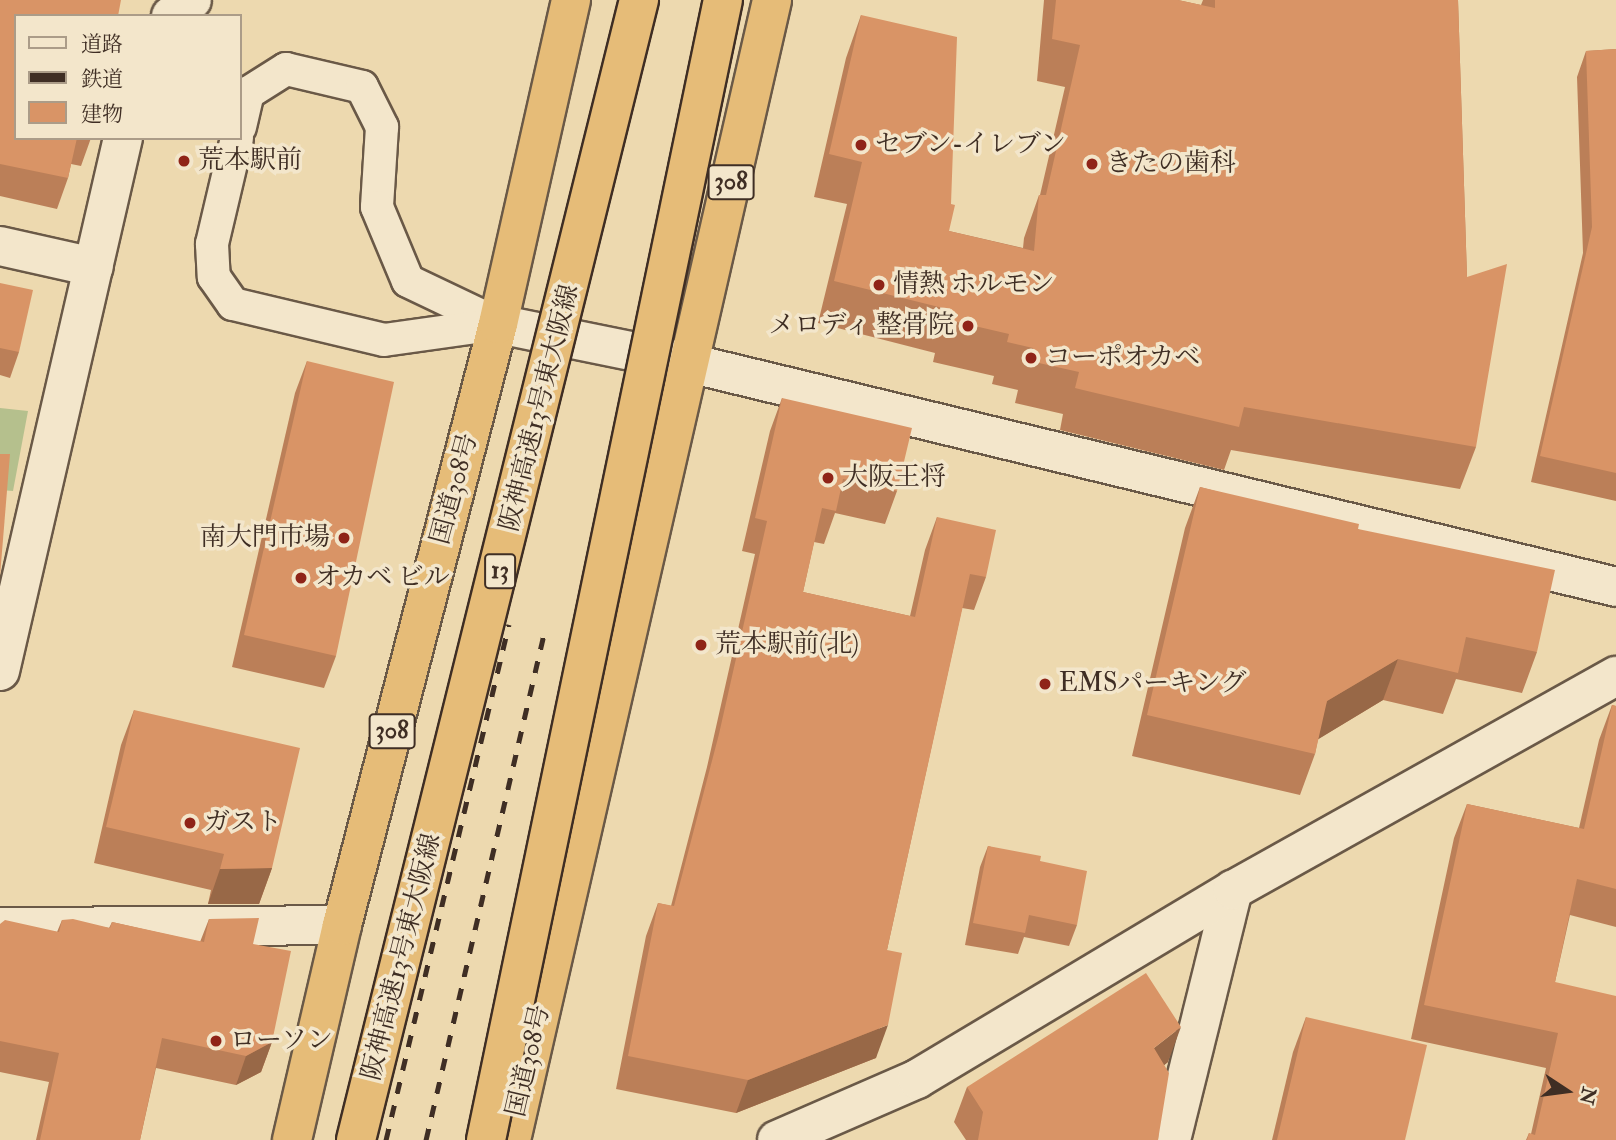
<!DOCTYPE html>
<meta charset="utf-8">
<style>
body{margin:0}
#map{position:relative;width:1616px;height:1140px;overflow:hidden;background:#edd9af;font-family:"IM FELL Double Pica","Noto Serif JP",serif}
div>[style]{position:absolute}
.green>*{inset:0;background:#b5c08d}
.roads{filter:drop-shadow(2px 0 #6a5947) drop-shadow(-2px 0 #6a5947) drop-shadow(0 2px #6a5947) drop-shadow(0 -2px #6a5947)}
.service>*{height:32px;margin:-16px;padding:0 16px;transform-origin:16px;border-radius:16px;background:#f3e6cb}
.minor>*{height:38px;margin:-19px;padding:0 19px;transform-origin:19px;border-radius:19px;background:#f3e6cb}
.tertiary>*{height:38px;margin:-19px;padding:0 19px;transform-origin:19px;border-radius:19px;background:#f3e6cb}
.trunk>*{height:38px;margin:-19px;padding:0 19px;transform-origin:19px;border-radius:19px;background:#e6bc78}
.rail>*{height:5px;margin-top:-2.5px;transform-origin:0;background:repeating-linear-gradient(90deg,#3f2e24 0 12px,transparent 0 24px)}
.bridges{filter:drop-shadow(2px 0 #3f2e24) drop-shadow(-2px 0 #3f2e24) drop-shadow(0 2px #3f2e24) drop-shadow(0 -2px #3f2e24)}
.motorway-bridge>*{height:38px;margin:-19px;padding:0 19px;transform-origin:19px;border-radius:19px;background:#e6bc78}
.wall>*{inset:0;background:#bb7f58}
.shaded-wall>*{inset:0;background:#986847}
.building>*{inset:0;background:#d99466}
.dots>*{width:19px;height:19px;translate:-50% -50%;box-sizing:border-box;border:4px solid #f3e6cb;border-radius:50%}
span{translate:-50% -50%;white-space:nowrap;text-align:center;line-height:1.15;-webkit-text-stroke:7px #f3e6cb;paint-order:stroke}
.shield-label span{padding:2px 5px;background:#f3e6cb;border:2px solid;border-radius:5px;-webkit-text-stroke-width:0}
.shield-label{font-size:24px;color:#3f2e24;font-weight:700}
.poi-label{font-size:26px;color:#3f2e24}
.left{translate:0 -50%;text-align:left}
.right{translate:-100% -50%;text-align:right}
.street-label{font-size:26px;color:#3f2e24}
.legend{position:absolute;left:14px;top:14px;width:228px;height:126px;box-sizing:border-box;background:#f3e6cb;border:2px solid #ab9c88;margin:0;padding:9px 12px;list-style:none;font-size:21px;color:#3f2e24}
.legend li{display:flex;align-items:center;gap:14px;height:35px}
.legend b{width:35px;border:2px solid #ab9c88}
.north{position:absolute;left:1532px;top:1056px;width:70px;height:70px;-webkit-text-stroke:5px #f3e6cb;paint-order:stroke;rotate:103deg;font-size:19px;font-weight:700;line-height:28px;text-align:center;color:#3f2e24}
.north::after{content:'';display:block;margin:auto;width:24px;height:32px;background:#3f2e24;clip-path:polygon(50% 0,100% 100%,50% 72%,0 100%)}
</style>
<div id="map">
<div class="green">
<div style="clip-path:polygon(0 408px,28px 411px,13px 491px,0 490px)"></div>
</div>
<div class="roads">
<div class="service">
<div style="left:240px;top:127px;width:35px;rotate:-77deg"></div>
<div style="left:248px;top:93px;width:45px;rotate:-32.3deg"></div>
<div style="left:286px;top:69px;width:78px;rotate:13.3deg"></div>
<div style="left:362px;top:87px;width:45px;rotate:63.4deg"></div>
<div style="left:382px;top:127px;width:80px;rotate:93.6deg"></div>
<div style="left:377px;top:207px;width:80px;rotate:67.3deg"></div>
<div style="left:408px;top:281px;width:100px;rotate:25.5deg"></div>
<div style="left:237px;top:138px;width:109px;rotate:103.3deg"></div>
<div style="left:212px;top:244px;width:33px;rotate:87deg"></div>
<div style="left:214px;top:277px;width:33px;rotate:55deg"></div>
<div style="left:233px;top:304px;width:155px;rotate:13.4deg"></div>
<div style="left:384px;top:340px;width:115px;rotate:-8deg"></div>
</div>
<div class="minor">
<div style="left:171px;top:16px;width:26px;rotate:-37deg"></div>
<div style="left:0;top:246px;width:96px;rotate:12.6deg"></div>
<div style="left:498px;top:324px;width:195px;rotate:11.5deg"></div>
<div style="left:689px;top:363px;width:954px;rotate:13.58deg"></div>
<div style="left:0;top:671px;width:547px;rotate:-77.01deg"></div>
<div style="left:0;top:927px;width:342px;rotate:-0.3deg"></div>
<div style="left:1171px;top:1140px;width:258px;rotate:-76.1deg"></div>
</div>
<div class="tertiary">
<div style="left:777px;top:1140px;width:153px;rotate:-23.5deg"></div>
<div style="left:917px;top:1079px;width:368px;rotate:-30.9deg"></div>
<div style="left:1233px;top:890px;width:439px;rotate:-29.2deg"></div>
</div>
<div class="trunk">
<div style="left:292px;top:1140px;width:221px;rotate:-76.9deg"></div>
<div style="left:342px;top:925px;width:621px;rotate:-75.45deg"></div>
<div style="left:498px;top:324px;width:332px;rotate:-77.3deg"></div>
<div style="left:511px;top:1140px;width:1169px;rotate:-77.1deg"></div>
</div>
</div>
<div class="rail">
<div style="left:386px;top:1140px;width:530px;rotate:-76.59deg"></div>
<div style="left:426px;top:1140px;width:520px;rotate:-76.87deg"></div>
</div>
<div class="bridges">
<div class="motorway-bridge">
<div style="left:356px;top:1140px;width:1175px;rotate:-76.06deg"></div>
<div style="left:486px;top:1140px;width:1164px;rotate:-78.26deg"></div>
</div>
</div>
<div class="wall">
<div style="clip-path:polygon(0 0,16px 138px,91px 138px,81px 166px,71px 164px,68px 178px,57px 209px,0 196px)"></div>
<div style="clip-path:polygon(1044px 0,1178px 0,1201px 5px,1203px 0,1458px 0,1467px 277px,1476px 447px,1460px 489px,1231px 450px,1224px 470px,1060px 430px,1063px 414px,1015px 403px,1018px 390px,992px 384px,994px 376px,933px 362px,935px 353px,818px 323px,847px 204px,814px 197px,846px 58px,861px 15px,949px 231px,1023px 248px,1024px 238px,1039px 195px,1040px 195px,1065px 87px,1037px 81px)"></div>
<div style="clip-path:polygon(1616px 49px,1616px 501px,1531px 482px,1583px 253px,1577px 77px,1586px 51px)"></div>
<div style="clip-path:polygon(0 283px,19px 352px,10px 378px,0 375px)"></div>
<div style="clip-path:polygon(307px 361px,336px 656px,324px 688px,232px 667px,295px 393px)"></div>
<div style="clip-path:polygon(782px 398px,897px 491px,885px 524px,835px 513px,824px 544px,814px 542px,803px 592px,910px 616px,925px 550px,937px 517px,986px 577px,974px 610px,962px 608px,887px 950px,876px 1058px,736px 1113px,616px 1089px,646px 936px,658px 903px,671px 906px,707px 767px,755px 554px,742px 551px,770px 431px)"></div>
<div style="clip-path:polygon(1200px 487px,1358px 529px,1537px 652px,1522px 693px,1456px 679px,1443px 714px,1383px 700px,1318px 739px,1315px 754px,1300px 795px,1132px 756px,1185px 528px)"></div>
<div style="clip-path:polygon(1612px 705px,1616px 706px,1616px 927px,1570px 915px,1555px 982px,1616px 1140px,1526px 1140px,1529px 1133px,1531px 1134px,1546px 1068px,1411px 1039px,1454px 838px,1467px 804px,1579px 828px,1599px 740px)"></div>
<div style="clip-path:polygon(134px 710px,272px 868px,259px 904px,208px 904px,211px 890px,94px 863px,121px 745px)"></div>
<div style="clip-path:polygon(988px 846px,1040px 861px,1077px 925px,1069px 946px,1024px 937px,1018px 954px,965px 945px,980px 867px)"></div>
<div style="clip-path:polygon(209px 919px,253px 944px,272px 1042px,261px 1072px,236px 1085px,156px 1068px,140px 1140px,36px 1140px,49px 1082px,0 1072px,0 924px,57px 932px,62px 920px,109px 928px,112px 922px,200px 942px)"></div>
<div style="clip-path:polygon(1306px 1017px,1405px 1140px,1272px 1140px,1293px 1052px)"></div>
<div style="clip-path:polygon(1168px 1062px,1164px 1065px,1158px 1140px,966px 1140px,954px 1122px,967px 1087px)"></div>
</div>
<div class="shaded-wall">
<div style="clip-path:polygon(1398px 659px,1383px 700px,1312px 743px,1327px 701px)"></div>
<div style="clip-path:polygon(272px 868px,259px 904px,208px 904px,220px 869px)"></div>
<div style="clip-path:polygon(888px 1025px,876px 1058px,736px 1113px,748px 1080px)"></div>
<div style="clip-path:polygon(1181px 1027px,1168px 1062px,1141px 1084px,1154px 1048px)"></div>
<div style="clip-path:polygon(272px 1042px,261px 1072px,236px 1085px,246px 1056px)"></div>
</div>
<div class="building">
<div style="clip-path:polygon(0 0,121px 0,118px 16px,16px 16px,16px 138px,77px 138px,68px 178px,0 164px)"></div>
<div style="clip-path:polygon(1056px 0,1178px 0,1215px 8px,1215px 0,1458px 0,1467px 277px,1507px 264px,1476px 447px,1244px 407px,1239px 427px,1075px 388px,1079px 372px,1030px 361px,1033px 348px,1007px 342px,1009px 334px,949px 320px,951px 310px,834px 281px,862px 162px,829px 154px,861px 15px,957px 37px,951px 204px,955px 205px,949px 231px,1034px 251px,1039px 195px,1046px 195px,1080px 45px,1052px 39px)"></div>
<div style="clip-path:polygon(1616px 49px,1616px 473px,1540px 456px,1592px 227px,1586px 51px)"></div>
<div style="clip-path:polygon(0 283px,33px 290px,19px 352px,0 348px)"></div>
<div style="clip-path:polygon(307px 361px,394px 382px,336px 656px,244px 635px)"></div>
<div style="clip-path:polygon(782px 398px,912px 428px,897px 491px,843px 479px,836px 511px,822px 508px,803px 592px,915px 617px,937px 517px,996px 530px,986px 577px,970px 574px,887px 950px,902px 953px,888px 1025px,748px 1080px,628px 1056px,658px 903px,674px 906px,719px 734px,767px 521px,755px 518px)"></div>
<div style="clip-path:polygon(0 454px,10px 454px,0 576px)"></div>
<div style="clip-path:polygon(1200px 487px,1359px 524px,1358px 529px,1555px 570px,1537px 652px,1466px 637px,1458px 673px,1398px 659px,1327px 701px,1315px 754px,1147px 715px)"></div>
<div style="clip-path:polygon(1612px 705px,1616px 706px,1616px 889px,1577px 879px,1555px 982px,1616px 996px,1616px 1140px,1527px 1140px,1529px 1133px,1535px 1135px,1558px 1033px,1424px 1005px,1467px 804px,1584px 829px)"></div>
<div style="clip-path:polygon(134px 710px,300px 748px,272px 868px,220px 869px,224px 854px,106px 827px)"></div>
<div style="clip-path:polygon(988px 846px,1041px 856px,1040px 861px,1087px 871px,1077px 925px,1029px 915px,1025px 933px,973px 923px)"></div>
<div style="clip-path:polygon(259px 918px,253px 944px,291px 951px,272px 1042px,246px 1056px,162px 1038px,140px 1140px,40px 1140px,59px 1053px,0 1041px,0 924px,5px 920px,59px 932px,62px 920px,73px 919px,110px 928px,112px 922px,204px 942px,209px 919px)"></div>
<div style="clip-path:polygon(1146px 973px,1181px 1027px,1154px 1048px,1169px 1073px,1158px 1140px,978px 1140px,983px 1112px,967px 1087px)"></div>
<div style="clip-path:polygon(1306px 1017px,1427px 1045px,1405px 1140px,1277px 1140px)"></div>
</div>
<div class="dots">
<div style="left:861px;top:145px;background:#8f2418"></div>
<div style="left:184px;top:161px;background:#8f2418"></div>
<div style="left:1092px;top:164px;background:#8f2418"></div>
<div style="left:879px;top:285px;background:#8f2418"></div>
<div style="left:968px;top:326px;background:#8f2418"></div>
<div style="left:1031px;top:358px;background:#8f2418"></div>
<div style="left:828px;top:478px;background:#8f2418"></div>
<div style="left:344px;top:538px;background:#8f2418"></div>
<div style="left:301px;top:578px;background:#8f2418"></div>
<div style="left:701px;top:645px;background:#8f2418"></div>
<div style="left:1045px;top:684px;background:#8f2418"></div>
<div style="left:190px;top:823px;background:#8f2418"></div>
<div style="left:216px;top:1041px;background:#8f2418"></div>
</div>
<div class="shield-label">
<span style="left:731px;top:182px">308</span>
<span style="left:500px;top:571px">13</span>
<span style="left:392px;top:731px">308</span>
</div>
<div class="poi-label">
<span class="left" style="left:875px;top:145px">セブン-イレブン</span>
<span class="left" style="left:198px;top:161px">荒本駅前</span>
<span class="left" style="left:1106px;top:164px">きたの歯科</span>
<span class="left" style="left:893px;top:285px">情熱 ホルモン</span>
<span class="right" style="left:954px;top:326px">メロディ 整骨院</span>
<span class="left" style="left:1045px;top:358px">コーポオカベ</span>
<span class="left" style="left:842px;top:478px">大阪王将</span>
<span class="right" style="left:330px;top:538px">南大門市場</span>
<span class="left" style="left:315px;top:578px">オカベ ビル</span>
<span class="left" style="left:715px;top:645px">荒本駅前(北)</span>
<span class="left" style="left:1059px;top:684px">EMSパーキング</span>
<span class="left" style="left:204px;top:823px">ガスト</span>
<span class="left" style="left:230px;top:1041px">ローソン</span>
</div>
<div class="street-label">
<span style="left:540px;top:408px;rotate:-76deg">阪神高速13号東大阪線</span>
<span style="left:455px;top:489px;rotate:-75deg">国道308号</span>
<span style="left:402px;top:957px;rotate:-76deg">阪神高速13号東大阪線</span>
<span style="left:529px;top:1061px;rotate:-77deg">国道308号</span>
</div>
<ul class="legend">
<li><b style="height:9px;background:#f3e6cb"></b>道路</li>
<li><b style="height:9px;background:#3f2e24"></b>鉄道</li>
<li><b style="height:19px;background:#d99466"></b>建物</li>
</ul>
<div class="north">N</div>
</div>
